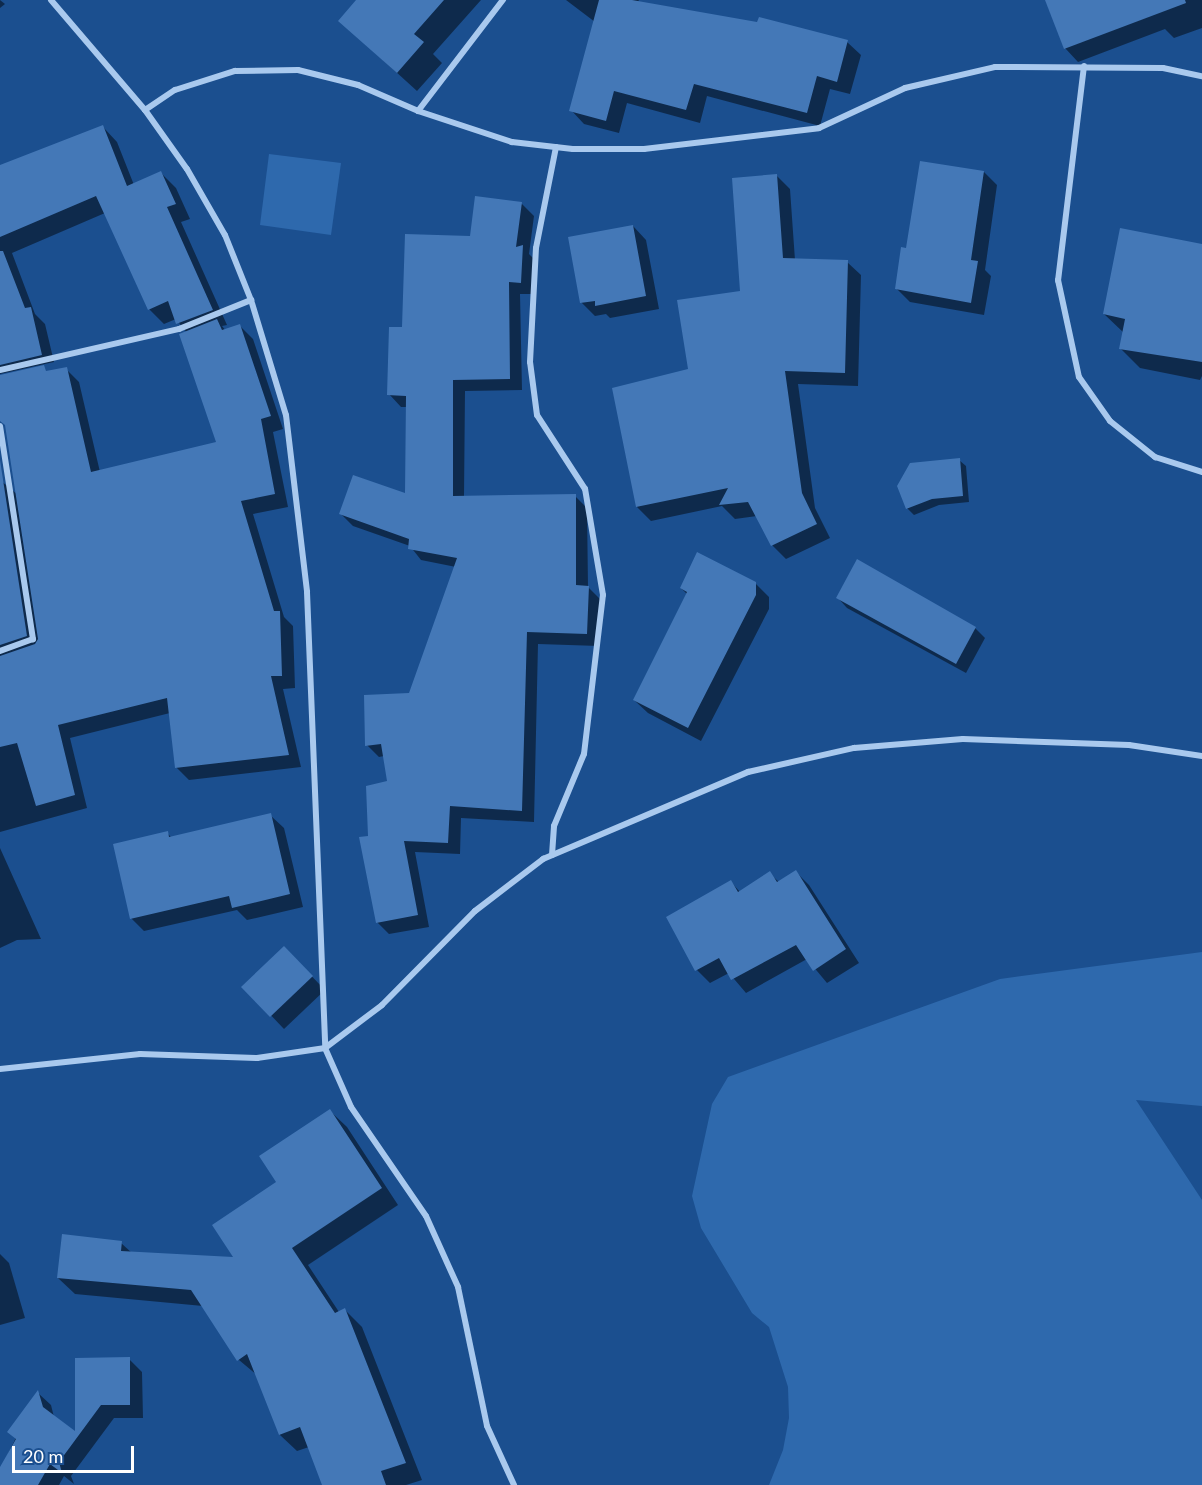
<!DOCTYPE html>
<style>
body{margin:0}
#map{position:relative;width:1202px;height:1485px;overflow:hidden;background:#1b4f8f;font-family:Lato,sans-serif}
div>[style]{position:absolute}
.green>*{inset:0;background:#2e69ad}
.shadow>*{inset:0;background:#0007}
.building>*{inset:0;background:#4478b7}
.street>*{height:6px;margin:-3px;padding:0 3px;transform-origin:3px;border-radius:3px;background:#a9c9ee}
span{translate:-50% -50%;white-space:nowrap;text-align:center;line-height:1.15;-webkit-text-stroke:4.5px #1b4f8f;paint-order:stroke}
.scale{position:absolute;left:12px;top:1446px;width:122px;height:27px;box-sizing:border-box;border:3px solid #fff;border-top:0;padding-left:8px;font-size:18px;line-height:21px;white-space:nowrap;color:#fff;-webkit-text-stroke:4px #1b4f8f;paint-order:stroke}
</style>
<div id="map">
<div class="green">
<div style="clip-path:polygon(269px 154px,341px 163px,331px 235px,260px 225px)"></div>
<div style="clip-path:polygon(1202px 952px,1202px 1106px,1136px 1100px,1202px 1200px,1202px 1485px,769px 1485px,783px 1450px,789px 1418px,788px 1387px,769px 1327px,752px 1313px,701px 1228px,692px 1196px,712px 1104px,728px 1077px,1000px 979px)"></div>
</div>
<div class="shadow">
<div style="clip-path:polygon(0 0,5px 4px,0 8px)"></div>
<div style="clip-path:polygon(358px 0,481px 0,433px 54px,442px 63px,417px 91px,340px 21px)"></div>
<div style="clip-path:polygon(566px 0,639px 0,637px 3px,847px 42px,861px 55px,850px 94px,830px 89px,820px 126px,707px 96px,700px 123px,627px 103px,619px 133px,584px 124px,571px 110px,595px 22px)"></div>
<div style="clip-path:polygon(1047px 0,1202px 0,1202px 28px,1174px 38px,1165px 29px,1078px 62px,1065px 48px)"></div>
<div style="clip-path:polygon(103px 127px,117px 142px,134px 185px,161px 173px,176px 188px,190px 219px,181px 222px,227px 325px,222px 326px,226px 331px,240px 326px,253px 339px,283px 429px,273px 432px,288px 507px,253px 514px,284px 617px,293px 626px,295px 688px,283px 689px,301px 767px,189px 780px,176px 767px,170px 713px,70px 738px,87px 808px,0 832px,0 480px,18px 495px,66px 369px,79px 382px,100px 472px,218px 443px,187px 333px,176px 319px,164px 324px,149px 309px,105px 213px,12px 253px,35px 314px,45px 324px,54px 362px,0 374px,0 167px)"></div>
<div style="clip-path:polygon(984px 172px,997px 185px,985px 270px,991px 276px,984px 315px,910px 302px,896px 288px,908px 249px)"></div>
<div style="clip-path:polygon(776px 175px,790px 189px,795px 260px,847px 262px,861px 275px,858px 386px,798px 384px,815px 508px,830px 538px,786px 559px,772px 545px,757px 516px,735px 519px,722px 506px,651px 521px,637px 507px,690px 371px,742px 292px)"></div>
<div style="clip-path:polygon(522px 204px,534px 216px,529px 254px,534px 259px,533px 294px,520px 294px,522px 390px,465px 391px,464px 497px,575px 496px,587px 508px,588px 587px,601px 600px,599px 646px,538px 644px,534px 822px,461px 818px,460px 854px,415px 852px,429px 927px,389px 934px,377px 922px,369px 837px,389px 782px,384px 756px,379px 757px,367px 745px,411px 695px,456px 567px,421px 560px,410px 546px,353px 526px,341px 514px,407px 495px,407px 407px,401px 407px,389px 394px,404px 329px,471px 237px)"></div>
<div style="clip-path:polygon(633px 226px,646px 240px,659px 309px,610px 318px,606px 314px,595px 316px,581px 302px)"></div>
<div style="clip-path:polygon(1202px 246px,1202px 376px,1200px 380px,1140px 368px,1121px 349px,1124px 333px,1104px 314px)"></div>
<div style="clip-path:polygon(959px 460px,966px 466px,969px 502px,939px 505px,914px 515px,907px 508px)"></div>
<div style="clip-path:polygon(755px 583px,769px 597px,769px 609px,701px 741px,648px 713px,634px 700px,687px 594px,681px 588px)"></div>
<div style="clip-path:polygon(838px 598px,975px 628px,985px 638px,966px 673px,847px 608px)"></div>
<div style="clip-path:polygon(270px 815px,284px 828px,303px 907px,247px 920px,237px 910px,144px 931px,131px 918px,167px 833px,172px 838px)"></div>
<div style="clip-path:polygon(0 848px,41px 939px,17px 940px,0 948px)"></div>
<div style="clip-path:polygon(796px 872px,809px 885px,859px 963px,827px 983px,807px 959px,746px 993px,729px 973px,710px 983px,697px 970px,731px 882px,740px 892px,769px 873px,779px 882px)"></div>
<div style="clip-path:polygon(297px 961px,325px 990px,284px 1029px,244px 987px)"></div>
<div style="clip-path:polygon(330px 1111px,347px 1127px,398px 1205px,308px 1265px,339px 1312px,345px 1310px,362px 1327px,422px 1480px,406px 1485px,324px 1485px,309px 1447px,297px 1451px,280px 1435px,257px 1375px,239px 1360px,203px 1306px,75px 1294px,58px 1278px,121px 1243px,132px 1253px,236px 1259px,279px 1183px)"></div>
<div style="clip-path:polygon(0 1254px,9px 1263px,25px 1318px,0 1325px)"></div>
<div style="clip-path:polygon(129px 1359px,142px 1372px,143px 1418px,114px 1418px,71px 1476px,74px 1484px,64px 1476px,59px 1485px,0 1485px,0 1470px,38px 1393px,51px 1405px,54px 1417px,77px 1434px)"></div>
</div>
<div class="building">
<div style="clip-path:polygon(356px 0,444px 0,414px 34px,424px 42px,397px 73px,338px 21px)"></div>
<div style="clip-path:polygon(599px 0,632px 0,757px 22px,759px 17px,848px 40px,837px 82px,817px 76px,807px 113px,694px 84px,686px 110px,614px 91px,606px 121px,569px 111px)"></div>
<div style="clip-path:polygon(1045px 0,1185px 0,1186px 3px,1064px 49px)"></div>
<div style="clip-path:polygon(103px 125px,127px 186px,161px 171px,176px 204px,167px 207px,213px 310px,176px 324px,168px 301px,148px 310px,96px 196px,0 237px,0 165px)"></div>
<div style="clip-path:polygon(920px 161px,984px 171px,971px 260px,978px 261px,971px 303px,895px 289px,901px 247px,906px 248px)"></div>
<div style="clip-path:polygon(777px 174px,783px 258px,848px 260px,845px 373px,785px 371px,802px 493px,817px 524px,771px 546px,748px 502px,719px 505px,728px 488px,636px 507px,612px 388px,688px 369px,677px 300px,740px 291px,732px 178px)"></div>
<div style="clip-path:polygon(475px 196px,522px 202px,516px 247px,523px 245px,521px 283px,509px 282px,510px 379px,453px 380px,453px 496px,576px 494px,576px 585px,589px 586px,587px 634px,527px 632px,522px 811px,450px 806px,448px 843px,404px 841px,418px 915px,376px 923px,359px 837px,368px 836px,366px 786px,387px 781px,381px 744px,365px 746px,364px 695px,409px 693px,457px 558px,408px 549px,409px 539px,339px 514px,353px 475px,405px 493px,406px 396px,387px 395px,389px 327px,402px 327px,405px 234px,470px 236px)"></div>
<div style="clip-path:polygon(633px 225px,646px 296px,595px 306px,595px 301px,580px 303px,568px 237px)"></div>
<div style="clip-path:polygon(1120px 228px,1202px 244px,1202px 362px,1119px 349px,1125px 319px,1103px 314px)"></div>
<div style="clip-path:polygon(0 251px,3px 251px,25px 308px,31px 307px,42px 355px,0 365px)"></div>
<div style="clip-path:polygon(217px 319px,222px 330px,240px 324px,271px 416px,261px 419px,275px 494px,241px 501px,274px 611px,280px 611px,282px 676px,271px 676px,289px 755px,175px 768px,167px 698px,58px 725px,75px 795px,36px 806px,17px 743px,0 747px,0 656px,35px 644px,38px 639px,5px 425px,0 421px,0 375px,44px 365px,46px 371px,67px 367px,91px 472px,216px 442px,179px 334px)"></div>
<div style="clip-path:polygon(960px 458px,963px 496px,932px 499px,906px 509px,897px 486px,910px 463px)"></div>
<div style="clip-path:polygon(0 460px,27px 636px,0 645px)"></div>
<div style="clip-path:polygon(697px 552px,756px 582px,756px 595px,688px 728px,633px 700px,687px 592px,680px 588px)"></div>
<div style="clip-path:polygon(857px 559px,976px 627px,956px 664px,836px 598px)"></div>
<div style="clip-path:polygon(271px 813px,290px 894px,232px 908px,229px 896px,130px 919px,113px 844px,168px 831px,169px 837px)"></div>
<div style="clip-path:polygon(796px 870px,846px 949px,813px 971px,796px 945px,731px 980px,719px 958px,695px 971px,666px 917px,731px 880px,738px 892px,770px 871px,777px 882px)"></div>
<div style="clip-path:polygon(284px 946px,313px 976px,270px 1017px,241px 987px)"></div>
<div style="clip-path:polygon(330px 1109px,382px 1188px,292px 1248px,335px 1313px,345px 1308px,406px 1463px,381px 1471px,386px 1485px,322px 1485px,300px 1427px,279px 1435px,247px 1354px,237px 1361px,191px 1290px,57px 1278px,62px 1234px,122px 1241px,121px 1251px,233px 1257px,212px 1225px,276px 1182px,259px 1156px)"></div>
<div style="clip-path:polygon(130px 1357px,130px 1405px,101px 1405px,59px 1462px,62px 1473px,50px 1464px,38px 1485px,0 1485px,0 1467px,16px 1439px,7px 1432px,38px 1390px,43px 1407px,75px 1431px,75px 1358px)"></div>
</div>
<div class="street">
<div style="left:51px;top:0;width:145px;rotate:49.5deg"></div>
<div style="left:145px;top:110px;width:72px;rotate:54.6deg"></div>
<div style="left:187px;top:169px;width:76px;rotate:60.1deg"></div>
<div style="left:225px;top:235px;width:70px;rotate:68.2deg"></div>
<div style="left:251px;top:300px;width:120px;rotate:73.1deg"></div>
<div style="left:286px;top:415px;width:178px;rotate:83.2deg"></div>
<div style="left:307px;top:592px;width:456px;rotate:87.7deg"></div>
<div style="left:325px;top:1048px;width:64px;rotate:66.2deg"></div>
<div style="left:351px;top:1107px;width:132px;rotate:55.5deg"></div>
<div style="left:426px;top:1216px;width:78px;rotate:65.7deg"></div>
<div style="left:458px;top:1287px;width:142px;rotate:78.2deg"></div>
<div style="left:487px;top:1426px;width:65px;rotate:65.4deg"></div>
<div style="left:1084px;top:66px;width:216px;rotate:96.9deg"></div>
<div style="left:1058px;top:280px;width:99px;rotate:77.8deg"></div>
<div style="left:1079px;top:377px;width:54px;rotate:54.8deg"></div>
<div style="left:1110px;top:421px;width:58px;rotate:38.7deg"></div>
<div style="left:1155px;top:457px;width:49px;rotate:17.7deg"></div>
<div style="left:145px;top:110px;width:36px;rotate:-34deg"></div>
<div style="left:175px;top:90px;width:63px;rotate:-17.6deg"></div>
<div style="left:235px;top:71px;width:63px;rotate:-0.9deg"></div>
<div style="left:298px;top:70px;width:62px;rotate:14deg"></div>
<div style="left:358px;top:85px;width:65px;rotate:23.4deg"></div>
<div style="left:418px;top:111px;width:99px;rotate:18.3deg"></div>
<div style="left:512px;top:142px;width:61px;rotate:6.5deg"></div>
<div style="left:573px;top:149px;width:71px"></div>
<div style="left:644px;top:149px;width:176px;rotate:-6.8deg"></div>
<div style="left:819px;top:128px;width:95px;rotate:-24.9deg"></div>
<div style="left:905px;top:88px;width:92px;rotate:-13.1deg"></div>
<div style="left:995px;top:67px;width:168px;rotate:0.3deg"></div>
<div style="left:1163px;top:68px;width:40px;rotate:12deg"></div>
<div style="left:418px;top:111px;width:140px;rotate:-52.6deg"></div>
<div style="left:0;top:370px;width:184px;rotate:-12.9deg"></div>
<div style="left:179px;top:329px;width:78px;rotate:-21.9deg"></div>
<div style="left:0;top:426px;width:216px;rotate:81.2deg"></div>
<div style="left:33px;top:639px;width:35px;rotate:160deg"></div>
<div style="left:552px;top:855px;width:29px;rotate:-86deg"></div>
<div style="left:554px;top:826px;width:78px;rotate:-67.4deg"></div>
<div style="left:584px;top:754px;width:160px;rotate:-83.2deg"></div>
<div style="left:603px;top:595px;width:108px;rotate:-99.6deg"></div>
<div style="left:585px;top:489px;width:88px;rotate:-123deg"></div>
<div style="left:537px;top:415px;width:53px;rotate:-97.5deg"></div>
<div style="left:530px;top:362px;width:114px;rotate:-87deg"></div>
<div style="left:536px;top:248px;width:103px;rotate:-78.8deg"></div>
<div style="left:0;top:1069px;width:141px;rotate:-6.1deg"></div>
<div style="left:140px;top:1054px;width:117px;rotate:2deg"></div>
<div style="left:257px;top:1058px;width:69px;rotate:-8.4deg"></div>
<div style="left:325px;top:1048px;width:71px;rotate:-37deg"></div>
<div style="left:382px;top:1005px;width:132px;rotate:-45.3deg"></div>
<div style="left:475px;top:911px;width:86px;rotate:-37.4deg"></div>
<div style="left:543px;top:859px;width:223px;rotate:-23deg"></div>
<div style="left:748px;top:772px;width:109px;rotate:-12.8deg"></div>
<div style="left:854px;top:748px;width:109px;rotate:-4.7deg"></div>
<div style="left:963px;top:739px;width:166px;rotate:2.1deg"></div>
<div style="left:1129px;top:745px;width:74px;rotate:8.6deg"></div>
</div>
<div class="scale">20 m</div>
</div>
